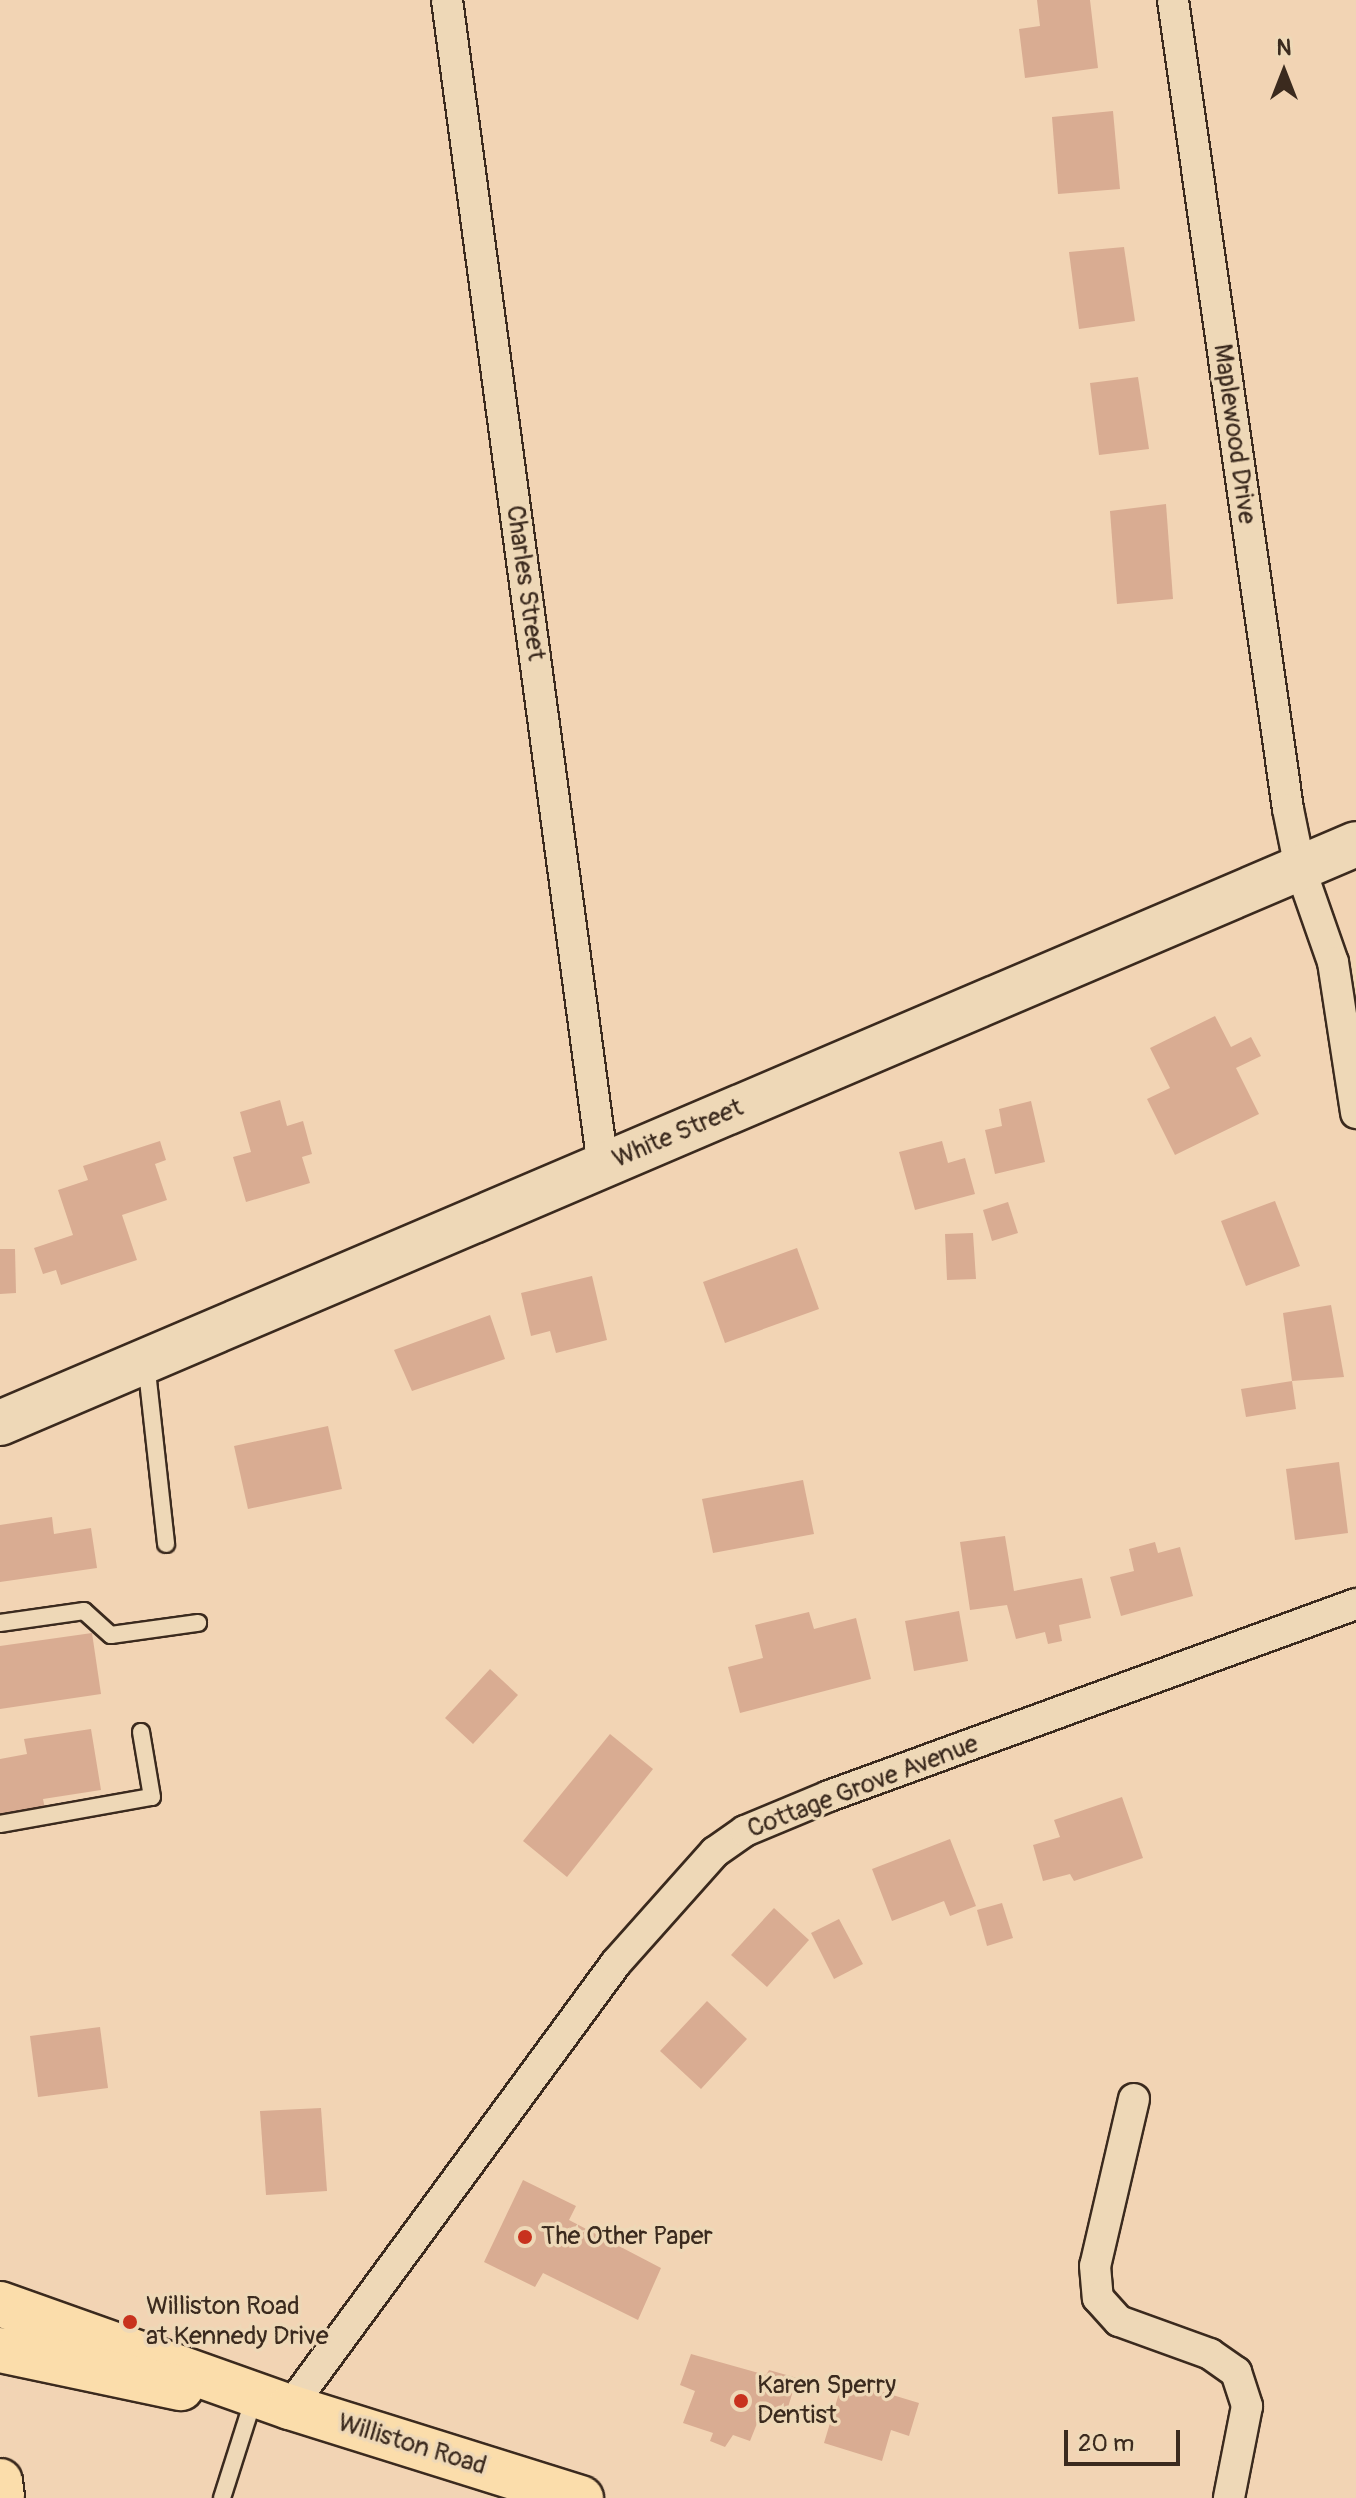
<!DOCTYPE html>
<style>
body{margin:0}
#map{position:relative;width:1356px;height:2498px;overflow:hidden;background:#f2d4b4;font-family:Pangolin,sans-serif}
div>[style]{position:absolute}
.building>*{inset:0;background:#d9ac92}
.roads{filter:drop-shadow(2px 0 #3b2a1e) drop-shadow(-2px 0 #3b2a1e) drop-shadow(0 2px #3b2a1e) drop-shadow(0 -2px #3b2a1e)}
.lane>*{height:16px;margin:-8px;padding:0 8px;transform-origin:8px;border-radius:8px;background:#eed8b7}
.street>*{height:30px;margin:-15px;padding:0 15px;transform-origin:15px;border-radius:15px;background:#eed8b7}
.secondary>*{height:44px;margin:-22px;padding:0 22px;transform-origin:22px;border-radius:22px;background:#eed8b7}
.primary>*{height:44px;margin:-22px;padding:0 22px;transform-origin:22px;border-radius:22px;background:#fbddab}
.dots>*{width:22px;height:22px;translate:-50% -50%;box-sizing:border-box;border:4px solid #eed8b7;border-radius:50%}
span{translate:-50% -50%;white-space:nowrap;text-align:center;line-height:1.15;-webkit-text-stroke:7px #eed8b7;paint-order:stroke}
.street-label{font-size:26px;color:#3b2a1e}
.poi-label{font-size:26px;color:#3b2a1e}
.left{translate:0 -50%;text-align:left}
.north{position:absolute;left:1244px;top:32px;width:80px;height:80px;-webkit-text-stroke:6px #eed8b7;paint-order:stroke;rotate:0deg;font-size:22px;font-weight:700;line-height:32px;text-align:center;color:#3b2a1e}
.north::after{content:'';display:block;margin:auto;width:28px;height:36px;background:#3b2a1e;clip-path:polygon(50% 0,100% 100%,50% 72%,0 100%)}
.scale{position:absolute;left:1064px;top:2430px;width:116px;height:36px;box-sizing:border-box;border:4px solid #3b2a1e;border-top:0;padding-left:10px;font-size:24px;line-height:28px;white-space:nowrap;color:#3b2a1e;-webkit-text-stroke:6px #eed8b7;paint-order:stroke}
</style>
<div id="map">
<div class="building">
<div style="clip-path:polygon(1037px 0,1090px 0,1098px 68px,1025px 78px,1019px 29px,1040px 26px)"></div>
<div style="clip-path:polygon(1113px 111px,1120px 189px,1058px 194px,1052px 117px)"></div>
<div style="clip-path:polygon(1124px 247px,1135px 321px,1079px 329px,1069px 252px)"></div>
<div style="clip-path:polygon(1138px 377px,1149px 449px,1099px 455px,1090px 383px)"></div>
<div style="clip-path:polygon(1166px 504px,1173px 599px,1117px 604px,1110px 511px)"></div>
<div style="clip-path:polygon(1215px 1016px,1231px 1047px,1251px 1037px,1261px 1056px,1236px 1068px,1259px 1114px,1175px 1155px,1147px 1099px,1170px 1088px,1150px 1048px)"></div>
<div style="clip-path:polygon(280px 1100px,287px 1126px,303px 1121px,312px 1154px,302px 1157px,310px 1183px,246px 1202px,233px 1157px,251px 1152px,240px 1112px)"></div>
<div style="clip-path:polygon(1031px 1101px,1045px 1162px,995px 1174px,985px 1130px,1002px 1126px,999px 1109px)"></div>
<div style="clip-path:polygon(160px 1141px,166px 1160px,155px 1164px,167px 1200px,122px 1215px,137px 1260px,61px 1285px,56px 1270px,43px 1274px,34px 1248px,73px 1235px,58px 1190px,88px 1180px,83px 1166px)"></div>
<div style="clip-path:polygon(942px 1141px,948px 1163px,965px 1158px,975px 1194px,915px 1210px,899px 1152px)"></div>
<div style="clip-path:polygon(1275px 1201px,1300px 1266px,1246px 1286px,1221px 1221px)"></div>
<div style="clip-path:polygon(1008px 1202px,1018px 1233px,992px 1241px,983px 1210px)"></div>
<div style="clip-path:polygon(973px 1233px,976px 1279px,947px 1280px,945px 1234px)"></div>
<div style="clip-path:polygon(797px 1248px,819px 1309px,725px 1343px,703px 1282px)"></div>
<div style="clip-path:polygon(0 1249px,15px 1249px,16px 1293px,0 1294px)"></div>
<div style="clip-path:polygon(592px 1276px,607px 1340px,556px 1353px,550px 1331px,531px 1336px,521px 1293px)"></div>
<div style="clip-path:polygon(1331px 1305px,1344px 1377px,1292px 1381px,1283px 1313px)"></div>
<div style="clip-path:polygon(490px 1315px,505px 1359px,412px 1391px,394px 1350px)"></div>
<div style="clip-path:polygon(1292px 1381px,1296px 1409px,1246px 1417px,1241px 1389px)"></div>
<div style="clip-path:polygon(328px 1426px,342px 1489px,248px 1509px,234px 1446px)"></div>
<div style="clip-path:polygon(1339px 1462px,1348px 1533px,1295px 1540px,1286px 1469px)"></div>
<div style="clip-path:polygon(803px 1480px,814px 1534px,713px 1553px,702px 1499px)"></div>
<div style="clip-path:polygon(52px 1517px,54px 1534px,91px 1528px,97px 1568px,0 1582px,0 1525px)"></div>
<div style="clip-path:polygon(1005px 1536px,1014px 1591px,1082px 1578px,1091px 1618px,1059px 1625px,1062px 1641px,1048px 1644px,1045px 1632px,1016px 1639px,1007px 1605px,970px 1610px,960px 1542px)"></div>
<div style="clip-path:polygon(1155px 1542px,1158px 1553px,1180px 1547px,1193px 1596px,1121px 1616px,1110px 1577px,1134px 1571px,1129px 1549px)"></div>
<div style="clip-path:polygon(959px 1611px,968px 1661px,914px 1671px,905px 1621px)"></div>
<div style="clip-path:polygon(809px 1612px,814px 1629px,856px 1618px,871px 1679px,740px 1713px,728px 1667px,763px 1658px,755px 1625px)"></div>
<div style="clip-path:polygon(92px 1633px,101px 1694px,0 1709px,0 1646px)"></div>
<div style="clip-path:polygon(490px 1669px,518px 1695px,473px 1744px,445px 1718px)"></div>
<div style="clip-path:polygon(91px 1729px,101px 1790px,43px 1799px,45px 1809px,0 1816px,0 1759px,27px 1754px,24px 1739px)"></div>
<div style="clip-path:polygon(610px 1734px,653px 1769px,567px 1877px,523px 1841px)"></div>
<div style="clip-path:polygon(1122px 1797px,1143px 1858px,1074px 1881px,1070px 1874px,1043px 1881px,1033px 1845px,1060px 1837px,1054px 1820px)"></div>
<div style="clip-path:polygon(950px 1839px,976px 1906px,950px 1916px,944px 1901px,892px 1921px,872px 1869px)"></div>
<div style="clip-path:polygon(1002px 1903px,1013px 1938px,987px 1946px,977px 1910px)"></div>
<div style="clip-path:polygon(774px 1908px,809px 1940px,767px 1987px,731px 1955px)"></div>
<div style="clip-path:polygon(839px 1919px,863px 1964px,834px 1979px,811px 1933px)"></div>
<div style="clip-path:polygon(707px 2001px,747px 2039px,701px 2089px,660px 2051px)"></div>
<div style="clip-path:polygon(100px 2027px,108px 2088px,38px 2097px,30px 2036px)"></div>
<div style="clip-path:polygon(321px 2108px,327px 2191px,266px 2195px,260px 2111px)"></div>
<div style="clip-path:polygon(523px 2180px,576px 2206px,569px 2220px,661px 2268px,638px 2320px,543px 2273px,535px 2287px,484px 2262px)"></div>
<div style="clip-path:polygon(691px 2354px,766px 2375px,769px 2370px,797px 2378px,785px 2417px,762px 2411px,750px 2441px,733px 2435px,725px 2447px,710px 2441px,713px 2433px,683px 2423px,695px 2391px,680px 2385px)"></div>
<div style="clip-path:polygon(843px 2380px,919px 2403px,909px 2436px,891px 2430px,882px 2461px,824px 2443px)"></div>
</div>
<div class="roads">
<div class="lane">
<div style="left:146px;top:1362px;width:183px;rotate:83.7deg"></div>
<div style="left:0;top:1623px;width:85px;rotate:-8.1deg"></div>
<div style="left:84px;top:1611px;width:36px;rotate:42deg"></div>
<div style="left:111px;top:1635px;width:88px;rotate:-7.9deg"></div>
<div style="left:0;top:1824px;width:154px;rotate:-10.1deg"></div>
<div style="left:152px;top:1797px;width:66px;rotate:-99.6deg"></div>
<div style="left:222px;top:2498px;width:102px;rotate:-72.3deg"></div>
</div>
<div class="street">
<div style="left:447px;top:0;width:1176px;rotate:82.38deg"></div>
<div style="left:1173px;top:0;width:817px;rotate:81.91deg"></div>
<div style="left:1288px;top:809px;width:60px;rotate:78.5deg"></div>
<div style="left:1300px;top:868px;width:100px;rotate:70.7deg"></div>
<div style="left:1333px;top:962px;width:153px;rotate:81.3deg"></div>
<div style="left:1134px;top:2099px;width:171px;rotate:103.1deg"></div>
<div style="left:1095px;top:2266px;width:32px;rotate:85deg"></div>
<div style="left:1098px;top:2298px;width:31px;rotate:48deg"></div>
<div style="left:1119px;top:2321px;width:97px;rotate:19.9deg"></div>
<div style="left:1210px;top:2354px;width:32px;rotate:35deg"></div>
<div style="left:1236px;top:2372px;width:36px;rotate:72deg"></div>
<div style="left:1247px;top:2406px;width:94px;rotate:101.1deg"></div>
<div style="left:290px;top:2407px;width:551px;rotate:-53.71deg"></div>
<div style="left:616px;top:1963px;width:149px;rotate:-48.3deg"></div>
<div style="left:715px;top:1852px;width:37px;rotate:-35deg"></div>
<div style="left:745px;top:1831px;width:91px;rotate:-22.6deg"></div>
<div style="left:829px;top:1796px;width:561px;rotate:-20.02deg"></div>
</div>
<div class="secondary">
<div style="left:0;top:1423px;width:1474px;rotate:-23.12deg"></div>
</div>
<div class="primary">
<div style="left:0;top:2304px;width:308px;rotate:19.6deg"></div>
<div style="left:290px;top:2407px;width:305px;rotate:17.4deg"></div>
<div style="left:0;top:2350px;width:185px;rotate:11.9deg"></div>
<div style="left:0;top:2481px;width:17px;rotate:83deg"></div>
</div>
</div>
<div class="dots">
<div style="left:525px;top:2237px;background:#c8321e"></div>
<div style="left:130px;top:2322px;background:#c8321e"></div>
<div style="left:741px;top:2401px;background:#c8321e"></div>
</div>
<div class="street-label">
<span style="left:1234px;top:434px;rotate:82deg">Maplewood Drive</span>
<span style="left:525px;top:583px;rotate:82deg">Charles Street</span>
<span style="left:678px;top:1134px;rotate:-23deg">White Street</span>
<span style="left:863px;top:1787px;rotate:-21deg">Cottage Grove Avenue</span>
<span style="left:412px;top:2445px;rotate:17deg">Williston Road</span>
</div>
<div class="poi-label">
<span class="left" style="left:541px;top:2237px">The Other Paper</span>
<span class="left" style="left:146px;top:2322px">Williston Road<br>at Kennedy Drive</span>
<span class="left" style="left:757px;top:2401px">Karen Sperry<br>Dentist</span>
</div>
<div class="north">N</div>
<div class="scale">20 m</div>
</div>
